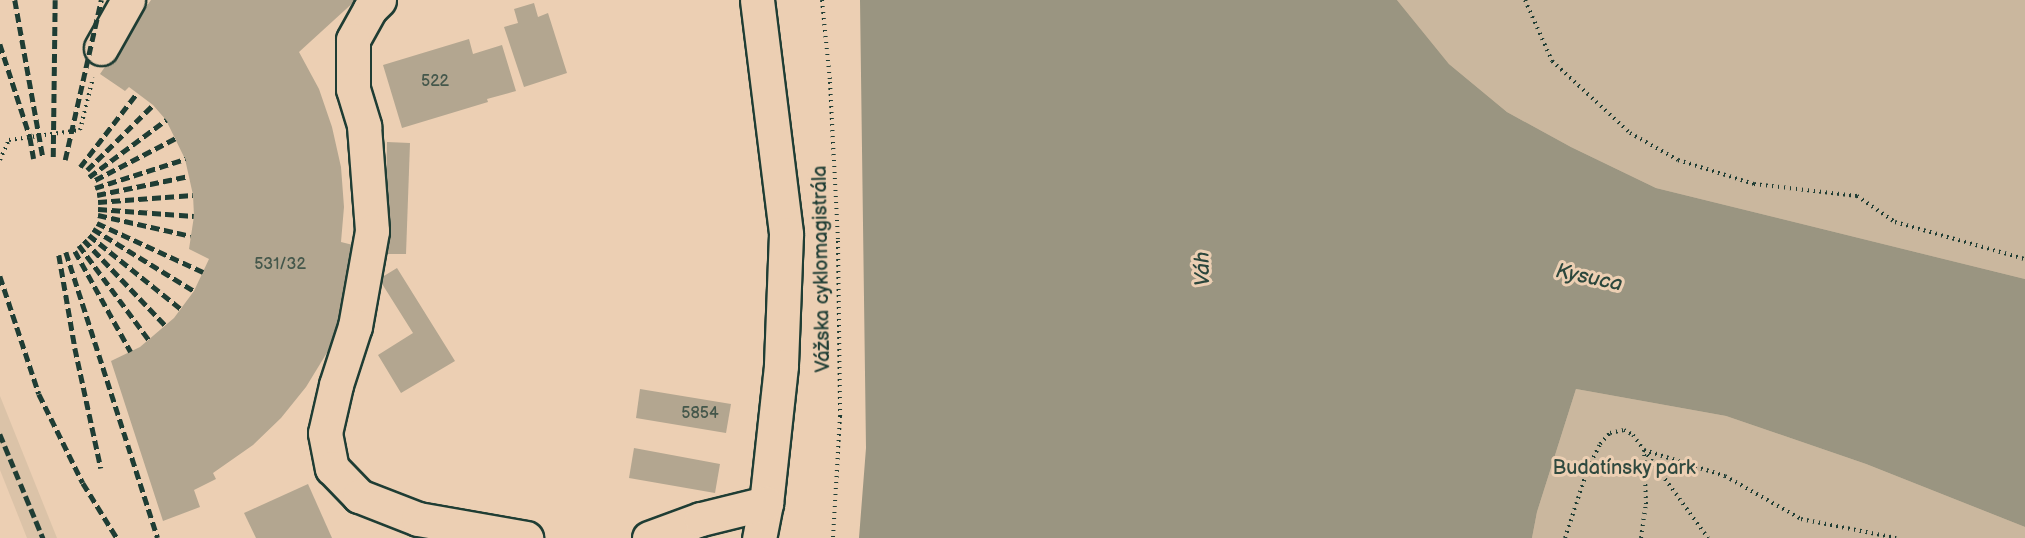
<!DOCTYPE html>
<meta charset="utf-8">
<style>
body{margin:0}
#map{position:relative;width:2025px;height:538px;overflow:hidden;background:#eccfb3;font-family:"Balsamiq Sans",sans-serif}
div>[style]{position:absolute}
.built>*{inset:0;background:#dbc3a8}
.green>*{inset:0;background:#cab79e}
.water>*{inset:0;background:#9a9581}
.building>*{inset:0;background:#b3a690}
.path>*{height:4px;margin-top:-2px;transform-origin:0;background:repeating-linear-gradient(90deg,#1f3d34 0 1.5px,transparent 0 6px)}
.roads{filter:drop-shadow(2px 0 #1f3d34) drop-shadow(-2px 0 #1f3d34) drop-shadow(0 2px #1f3d34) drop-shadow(0 -2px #1f3d34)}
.minor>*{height:33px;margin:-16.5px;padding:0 16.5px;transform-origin:16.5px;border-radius:16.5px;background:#eccfb3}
.rail>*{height:4.5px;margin-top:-2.25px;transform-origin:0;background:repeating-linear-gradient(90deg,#1f3d34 0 9px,transparent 0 13.5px)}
span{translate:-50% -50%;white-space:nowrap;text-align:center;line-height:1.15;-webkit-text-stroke:6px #eccfb3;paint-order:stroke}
.number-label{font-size:16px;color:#44574b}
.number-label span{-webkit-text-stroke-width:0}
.street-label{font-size:20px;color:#1f3d34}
.park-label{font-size:20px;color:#30493f}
.water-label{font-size:21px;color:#2b463c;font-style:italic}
</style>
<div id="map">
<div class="built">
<div style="clip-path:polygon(0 396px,57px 538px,27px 538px,0 470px)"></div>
</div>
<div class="green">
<div style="clip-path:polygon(1397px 0,2025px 0,2025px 279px,1656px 188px,1571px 147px,1507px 112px,1449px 64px)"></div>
<div style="clip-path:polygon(1576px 389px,1726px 416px,1866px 464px,2025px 527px,2025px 538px,1532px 538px,1537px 512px)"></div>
</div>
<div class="water">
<div style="clip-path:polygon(860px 0,1397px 0,1449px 64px,1507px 112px,1571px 147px,1656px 188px,2025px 279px,2025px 527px,1866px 464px,1726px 416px,1576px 389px,1537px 512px,1532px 538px,859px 538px,866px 448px)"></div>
</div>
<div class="building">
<div style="clip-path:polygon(151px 0,356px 0,299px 52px,319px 89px,332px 127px,341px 167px,344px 207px,341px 242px,357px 246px,347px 307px,328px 351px,306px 387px,281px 418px,253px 445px,213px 473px,216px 479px,194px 490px,200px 507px,163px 521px,111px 361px,140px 347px,174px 318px,194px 291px,209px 259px,189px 249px,194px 216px,193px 195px,185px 159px,166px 120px,153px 105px,129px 87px,125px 91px,100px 74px)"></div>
<div style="clip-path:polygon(534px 3px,538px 17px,548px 13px,567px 73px,524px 87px,504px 27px,518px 23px,514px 9px)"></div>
<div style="clip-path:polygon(469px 39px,473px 54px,502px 45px,516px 91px,487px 99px,488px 102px,402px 128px,383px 65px)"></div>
<div style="clip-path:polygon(387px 142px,410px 143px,406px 254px,385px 254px)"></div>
<div style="clip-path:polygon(397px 268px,455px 361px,401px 393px,378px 355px,413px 333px,379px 279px)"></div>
<div style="clip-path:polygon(640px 389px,731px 404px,726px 433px,636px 418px)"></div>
<div style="clip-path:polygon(634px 448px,720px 464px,715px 493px,629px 478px)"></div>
<div style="clip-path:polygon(308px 484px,332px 538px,256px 538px,244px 513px)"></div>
</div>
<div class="path">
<div style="left:822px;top:0;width:82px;rotate:84.4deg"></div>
<div style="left:830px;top:82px;width:159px;rotate:87.1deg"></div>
<div style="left:838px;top:241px;width:175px;rotate:89.3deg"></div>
<div style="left:840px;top:416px;width:122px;rotate:93.3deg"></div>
<div style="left:1525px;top:0;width:67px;rotate:66.1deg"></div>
<div style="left:1552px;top:61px;width:106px;rotate:42.7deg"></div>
<div style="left:1630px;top:133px;width:55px;rotate:29.4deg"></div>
<div style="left:1678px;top:160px;width:80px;rotate:17.5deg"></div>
<div style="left:1754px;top:184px;width:104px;rotate:6.6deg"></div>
<div style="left:1857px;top:196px;width:46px;rotate:34.4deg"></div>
<div style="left:1895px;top:222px;width:135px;rotate:15.9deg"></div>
<div style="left:0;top:160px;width:22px;rotate:-66deg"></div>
<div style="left:9px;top:140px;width:72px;rotate:-8deg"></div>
<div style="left:80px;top:130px;width:54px;rotate:-76deg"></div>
<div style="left:1644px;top:450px;width:109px;rotate:54deg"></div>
<div style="left:1565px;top:538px;width:74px;rotate:-71.8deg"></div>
<div style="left:1588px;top:468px;width:27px;rotate:-63deg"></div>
<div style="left:1600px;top:444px;width:15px;rotate:-48deg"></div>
<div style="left:1610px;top:433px;width:14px;rotate:-12deg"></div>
<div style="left:1624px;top:430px;width:10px;rotate:29deg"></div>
<div style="left:1633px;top:435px;width:19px;rotate:54deg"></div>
<div style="left:1644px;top:450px;width:85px;rotate:17.8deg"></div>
<div style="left:1725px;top:476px;width:87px;rotate:29.5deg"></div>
<div style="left:1801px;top:519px;width:97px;rotate:11.3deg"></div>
<div style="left:1641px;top:538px;width:34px;rotate:-82deg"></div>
<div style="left:1646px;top:504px;width:54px;rotate:-92.1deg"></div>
</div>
<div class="roads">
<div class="minor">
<div style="left:379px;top:0;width:13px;rotate:135deg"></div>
<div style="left:370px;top:9px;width:35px;rotate:119deg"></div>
<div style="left:353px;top:40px;width:49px;rotate:90deg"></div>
<div style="left:353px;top:89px;width:39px;rotate:73deg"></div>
<div style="left:364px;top:126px;width:105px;rotate:85.6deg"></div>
<div style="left:372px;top:231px;width:97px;rotate:100.1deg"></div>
<div style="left:355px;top:326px;width:62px;rotate:107.9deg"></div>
<div style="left:336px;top:385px;width:49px;rotate:102.9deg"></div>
<div style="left:325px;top:433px;width:36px;rotate:79deg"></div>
<div style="left:332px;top:468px;width:39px;rotate:46deg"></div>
<div style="left:359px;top:496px;width:63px;rotate:21.3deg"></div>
<div style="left:418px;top:519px;width:110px;rotate:10deg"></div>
<div style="left:757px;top:0;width:236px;rotate:82.9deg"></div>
<div style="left:786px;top:234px;width:132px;rotate:92.2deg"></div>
<div style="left:781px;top:366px;width:138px;rotate:96.2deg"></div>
<div style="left:766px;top:503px;width:36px;rotate:101deg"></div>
<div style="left:101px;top:48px;width:55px;rotate:-60.6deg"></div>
<div style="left:649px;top:538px;width:55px;rotate:-20.1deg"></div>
<div style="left:701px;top:519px;width:67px;rotate:-13.8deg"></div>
</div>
</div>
<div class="rail">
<div style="left:15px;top:0;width:159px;rotate:79.9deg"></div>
<div style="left:0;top:44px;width:98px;rotate:72.1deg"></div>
<div style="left:30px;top:137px;width:22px;rotate:80deg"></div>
<div style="left:53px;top:157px;width:157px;rotate:-89.3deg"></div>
<div style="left:65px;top:160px;width:164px;rotate:-77.3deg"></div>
<div style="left:80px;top:167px;width:93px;rotate:-52.4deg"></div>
<div style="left:87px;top:170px;width:93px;rotate:-44.6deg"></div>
<div style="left:89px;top:177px;width:96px;rotate:-36.5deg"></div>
<div style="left:95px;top:180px;width:91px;rotate:-27.4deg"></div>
<div style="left:95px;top:188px;width:95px;rotate:-17.9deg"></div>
<div style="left:97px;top:195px;width:94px;rotate:-11.7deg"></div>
<div style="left:98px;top:202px;width:95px;rotate:-4.2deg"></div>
<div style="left:98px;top:209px;width:96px;rotate:4.2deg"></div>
<div style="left:98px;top:215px;width:95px;rotate:12.7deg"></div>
<div style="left:97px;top:223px;width:117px;rotate:24.8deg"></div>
<div style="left:93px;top:229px;width:119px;rotate:31.5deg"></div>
<div style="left:89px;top:235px;width:118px;rotate:38.8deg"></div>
<div style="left:84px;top:240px;width:119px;rotate:46.4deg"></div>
<div style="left:79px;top:245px;width:118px;rotate:53.6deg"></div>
<div style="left:75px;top:251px;width:115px;rotate:61deg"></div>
<div style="left:66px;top:252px;width:300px;rotate:72.2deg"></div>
<div style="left:59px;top:255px;width:94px;rotate:80.2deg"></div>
<div style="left:75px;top:348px;width:123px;rotate:77.8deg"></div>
<div style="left:0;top:276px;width:124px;rotate:71.7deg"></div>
<div style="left:39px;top:394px;width:99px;rotate:63.7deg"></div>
<div style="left:83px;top:483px;width:65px;rotate:58.3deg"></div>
<div style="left:0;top:434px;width:113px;rotate:67.5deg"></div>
</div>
<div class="number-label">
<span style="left:435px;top:82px">522</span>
<span style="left:280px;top:265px">531/32</span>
<span style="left:700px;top:414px">5854</span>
</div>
<div class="street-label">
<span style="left:822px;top:269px;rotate:-91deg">Vážska cyklomagistrála</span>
</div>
<div class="park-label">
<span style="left:1624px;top:468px">Budatínsky park</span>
</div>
<div class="water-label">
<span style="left:1203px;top:269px;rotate:-91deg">Váh</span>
<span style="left:1589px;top:278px;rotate:12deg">Kysuca</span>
</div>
</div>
